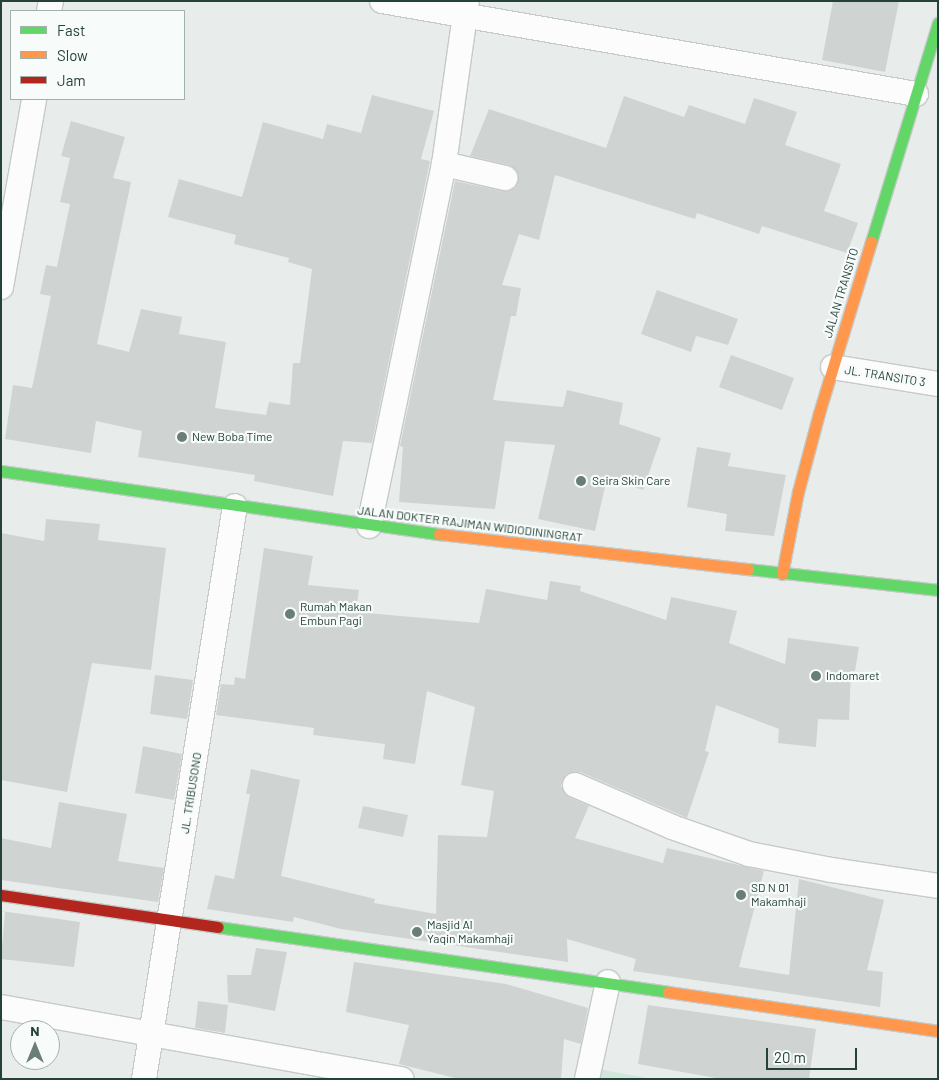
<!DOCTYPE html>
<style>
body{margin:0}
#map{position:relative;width:939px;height:1080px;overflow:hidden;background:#e8edeb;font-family:Barlow,sans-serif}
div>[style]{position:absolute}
.green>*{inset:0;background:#d1e6d8}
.building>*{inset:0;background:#cfd4d2}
.roads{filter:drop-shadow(1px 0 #c5cac8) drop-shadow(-1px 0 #c5cac8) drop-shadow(0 1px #c5cac8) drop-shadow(0 -1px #c5cac8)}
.street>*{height:24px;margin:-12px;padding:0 12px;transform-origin:12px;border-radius:12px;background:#fcfcfc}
.fast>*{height:11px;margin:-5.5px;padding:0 5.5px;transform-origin:5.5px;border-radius:5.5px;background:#63d668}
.slow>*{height:11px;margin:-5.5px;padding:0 5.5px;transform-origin:5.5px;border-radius:5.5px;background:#ff974d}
.jam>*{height:11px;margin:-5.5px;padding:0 5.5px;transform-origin:5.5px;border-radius:5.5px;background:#b3261e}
.dots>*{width:14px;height:14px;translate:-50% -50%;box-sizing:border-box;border:2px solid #f7fbf9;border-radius:50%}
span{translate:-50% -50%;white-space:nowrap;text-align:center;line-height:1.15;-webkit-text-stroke:4.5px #f7fbf9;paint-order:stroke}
.street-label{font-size:12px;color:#24423a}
.poi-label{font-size:12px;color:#24423a}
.left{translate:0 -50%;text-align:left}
.frame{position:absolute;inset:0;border:2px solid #24423a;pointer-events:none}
.legend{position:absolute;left:10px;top:10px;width:175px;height:90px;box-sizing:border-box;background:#f7fbf9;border:1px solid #a3b1ad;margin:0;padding:6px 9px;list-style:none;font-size:15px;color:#24423a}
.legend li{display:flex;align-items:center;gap:10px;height:25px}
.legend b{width:25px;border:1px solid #a3b1ad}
.north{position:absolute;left:10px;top:1020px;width:50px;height:50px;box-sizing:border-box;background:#f7fbf9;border:1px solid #a3b1ad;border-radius:50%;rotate:0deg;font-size:14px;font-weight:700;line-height:20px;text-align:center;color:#24423a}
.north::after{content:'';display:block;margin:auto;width:18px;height:22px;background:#697e78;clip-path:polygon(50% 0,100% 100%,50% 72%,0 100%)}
.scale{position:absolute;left:766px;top:1048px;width:91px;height:22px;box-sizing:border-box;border:2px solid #24423a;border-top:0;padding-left:6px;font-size:15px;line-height:18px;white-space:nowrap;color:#24423a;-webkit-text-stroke:4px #f7fbf9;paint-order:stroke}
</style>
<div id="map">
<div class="green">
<div style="clip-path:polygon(598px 1069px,653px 1079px,596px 1079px)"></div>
</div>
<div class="building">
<div style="clip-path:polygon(833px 1px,899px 1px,885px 72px,822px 60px)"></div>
<div style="clip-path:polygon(372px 95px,434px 111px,421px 159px,430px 161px,372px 443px,343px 441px,333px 496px,254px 481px,255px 475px,138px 457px,142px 431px,96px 421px,91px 453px,5px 439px,13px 385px,32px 388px,51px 296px,40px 294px,46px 265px,57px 267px,70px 204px,60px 202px,70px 158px,61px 156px,71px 121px,125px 137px,113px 178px,131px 182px,97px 344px,129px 352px,141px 309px,182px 317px,179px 334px,226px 342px,215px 408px,266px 415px,269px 402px,290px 405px,293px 363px,300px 363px,312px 269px,288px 262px,289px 258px,234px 244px,236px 235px,168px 217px,179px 179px,242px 197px,263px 122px,323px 139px,327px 124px,361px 133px)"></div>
<div style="clip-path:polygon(624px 96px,684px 117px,689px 105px,745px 124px,754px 98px,797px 112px,785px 145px,841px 164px,824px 211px,858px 223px,847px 253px,762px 226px,759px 234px,697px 213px,695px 219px,555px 175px,539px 240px,519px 234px,502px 285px,521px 288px,516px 316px,511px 316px,493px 400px,563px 407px,567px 390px,623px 403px,619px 424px,661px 438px,643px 490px,607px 478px,595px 531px,538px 519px,555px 445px,505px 441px,495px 509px,399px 502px,403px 447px,400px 446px,455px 181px,502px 191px,515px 188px,518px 181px,518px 174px,509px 165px,470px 156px,489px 109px,606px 148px)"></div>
<div style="clip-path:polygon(657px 290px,738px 319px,728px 345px,696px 336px,691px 352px,641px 334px)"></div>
<div style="clip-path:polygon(731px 355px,794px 378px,782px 410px,719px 387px)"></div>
<div style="clip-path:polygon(697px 447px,731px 453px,728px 466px,786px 475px,774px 536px,725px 531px,727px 514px,687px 507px)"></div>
<div style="clip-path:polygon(46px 519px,100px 524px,98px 540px,166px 548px,151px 670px,92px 663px,67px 792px,1px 780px,1px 533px,44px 541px)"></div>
<div style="clip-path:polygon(264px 548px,313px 556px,308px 585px,359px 590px,356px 612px,479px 623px,486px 589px,547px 600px,550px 581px,581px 586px,580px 591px,666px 620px,671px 597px,737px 611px,729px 643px,785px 664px,788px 638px,859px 647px,855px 671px,851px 671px,849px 720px,818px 719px,816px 747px,778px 743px,779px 729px,716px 705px,705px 751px,709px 752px,687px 818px,580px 772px,566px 774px,561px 786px,569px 797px,589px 806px,575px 838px,663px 863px,667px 848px,764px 871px,739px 967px,789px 975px,799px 879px,884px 900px,867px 970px,883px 972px,880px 1007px,633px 971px,636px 959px,567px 939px,568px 962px,341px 929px,294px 917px,293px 922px,207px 909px,215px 875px,234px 879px,250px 794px,246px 794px,251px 769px,300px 780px,281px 876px,375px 899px,374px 903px,436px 914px,438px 835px,487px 837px,494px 791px,461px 785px,475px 707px,427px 691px,415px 764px,383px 759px,385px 744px,313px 735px,314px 728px,216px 715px,221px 684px,234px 685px,235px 677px,245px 679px)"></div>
<div style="clip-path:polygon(155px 675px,193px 680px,187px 719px,150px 714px)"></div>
<div style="clip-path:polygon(143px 746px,182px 754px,174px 800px,135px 793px)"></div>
<div style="clip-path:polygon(59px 802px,127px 814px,118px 861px,164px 868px,158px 902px,1px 880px,1px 838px,51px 848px)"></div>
<div style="clip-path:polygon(363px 806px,408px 815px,403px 837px,358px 828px)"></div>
<div style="clip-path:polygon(1px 911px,80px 922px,74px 967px,1px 959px,5px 912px)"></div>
<div style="clip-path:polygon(256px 948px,287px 952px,275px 1011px,228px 1002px,227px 975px,251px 975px)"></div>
<div style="clip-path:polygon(354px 962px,506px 984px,588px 1008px,581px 1044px,564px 1039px,561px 1079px,459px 1079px,399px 1064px,409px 1025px,346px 1012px)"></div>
<div style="clip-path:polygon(198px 1001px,228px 1005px,225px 1033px,195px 1028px)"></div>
<div style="clip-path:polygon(648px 1005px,816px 1029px,809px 1079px,721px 1079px,638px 1064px)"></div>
</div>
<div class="roads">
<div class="street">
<div style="left:382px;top:1px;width:542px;rotate:9.88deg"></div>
<div style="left:49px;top:11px;width:10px;rotate:-79deg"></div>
<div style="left:444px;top:164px;width:63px;rotate:12.9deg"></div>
<div style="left:1px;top:287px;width:191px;rotate:-80deg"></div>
<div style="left:833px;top:367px;width:106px;rotate:9.2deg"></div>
<div style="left:369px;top:526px;width:370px;rotate:-78.3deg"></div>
<div style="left:444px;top:164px;width:165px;rotate:-82deg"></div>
<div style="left:575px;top:785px;width:106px;rotate:23.4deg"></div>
<div style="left:672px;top:827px;width:82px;rotate:19.3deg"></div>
<div style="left:749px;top:854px;width:84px;rotate:11deg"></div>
<div style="left:831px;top:870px;width:108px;rotate:8.5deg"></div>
<div style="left:1px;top:1007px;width:407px;rotate:10.2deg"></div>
<div style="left:144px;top:1079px;width:580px;rotate:-80.98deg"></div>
<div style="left:587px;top:1079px;width:99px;rotate:-77.8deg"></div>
</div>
<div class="fast">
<div style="left:871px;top:242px;width:229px;rotate:-73deg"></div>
<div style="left:1px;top:471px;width:443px;rotate:8.2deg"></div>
<div style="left:748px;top:569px;width:191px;rotate:6.3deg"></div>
<div style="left:218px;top:927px;width:455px;rotate:8.2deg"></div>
</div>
<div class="slow">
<div style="left:439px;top:534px;width:311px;rotate:6.5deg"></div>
<div style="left:782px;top:574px;width:84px;rotate:-79deg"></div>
<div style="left:798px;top:492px;width:82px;rotate:-75.1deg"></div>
<div style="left:819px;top:413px;width:179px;rotate:-73.1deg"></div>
<div style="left:668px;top:992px;width:273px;rotate:8.2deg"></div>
</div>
<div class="jam">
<div style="left:1px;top:895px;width:219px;rotate:8.4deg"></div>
</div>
</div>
<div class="dots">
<div style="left:182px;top:437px;background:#697e78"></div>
<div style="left:581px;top:481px;background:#697e78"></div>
<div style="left:290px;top:614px;background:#697e78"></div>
<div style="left:816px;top:676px;background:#697e78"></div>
<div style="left:741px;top:895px;background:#697e78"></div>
<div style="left:417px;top:932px;background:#697e78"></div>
</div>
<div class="street-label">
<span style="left:841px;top:293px;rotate:-73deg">JALAN TRANSITO</span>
<span style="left:885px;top:376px;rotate:9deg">JL. TRANSITO 3</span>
<span style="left:470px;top:524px;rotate:7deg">JALAN DOKTER RAJIMAN WIDIODININGRAT</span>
<span style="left:191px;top:793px;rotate:-81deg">JL. TRIBUSONO</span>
</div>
<div class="poi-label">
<span class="left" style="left:192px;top:437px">New Boba Time</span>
<span class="left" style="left:592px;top:481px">Seira Skin Care</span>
<span class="left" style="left:300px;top:614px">Rumah Makan<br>Embun Pagi</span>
<span class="left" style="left:826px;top:676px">Indomaret</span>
<span class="left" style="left:751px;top:895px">SD N 01<br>Makamhaji</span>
<span class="left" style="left:427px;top:932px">Masjid Al<br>Yaqin Makamhaji</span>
</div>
<div class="frame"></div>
<ul class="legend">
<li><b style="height:6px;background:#63d668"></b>Fast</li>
<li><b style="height:6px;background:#ff974d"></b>Slow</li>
<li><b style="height:6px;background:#b3261e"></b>Jam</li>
</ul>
<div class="north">N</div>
<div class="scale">20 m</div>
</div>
